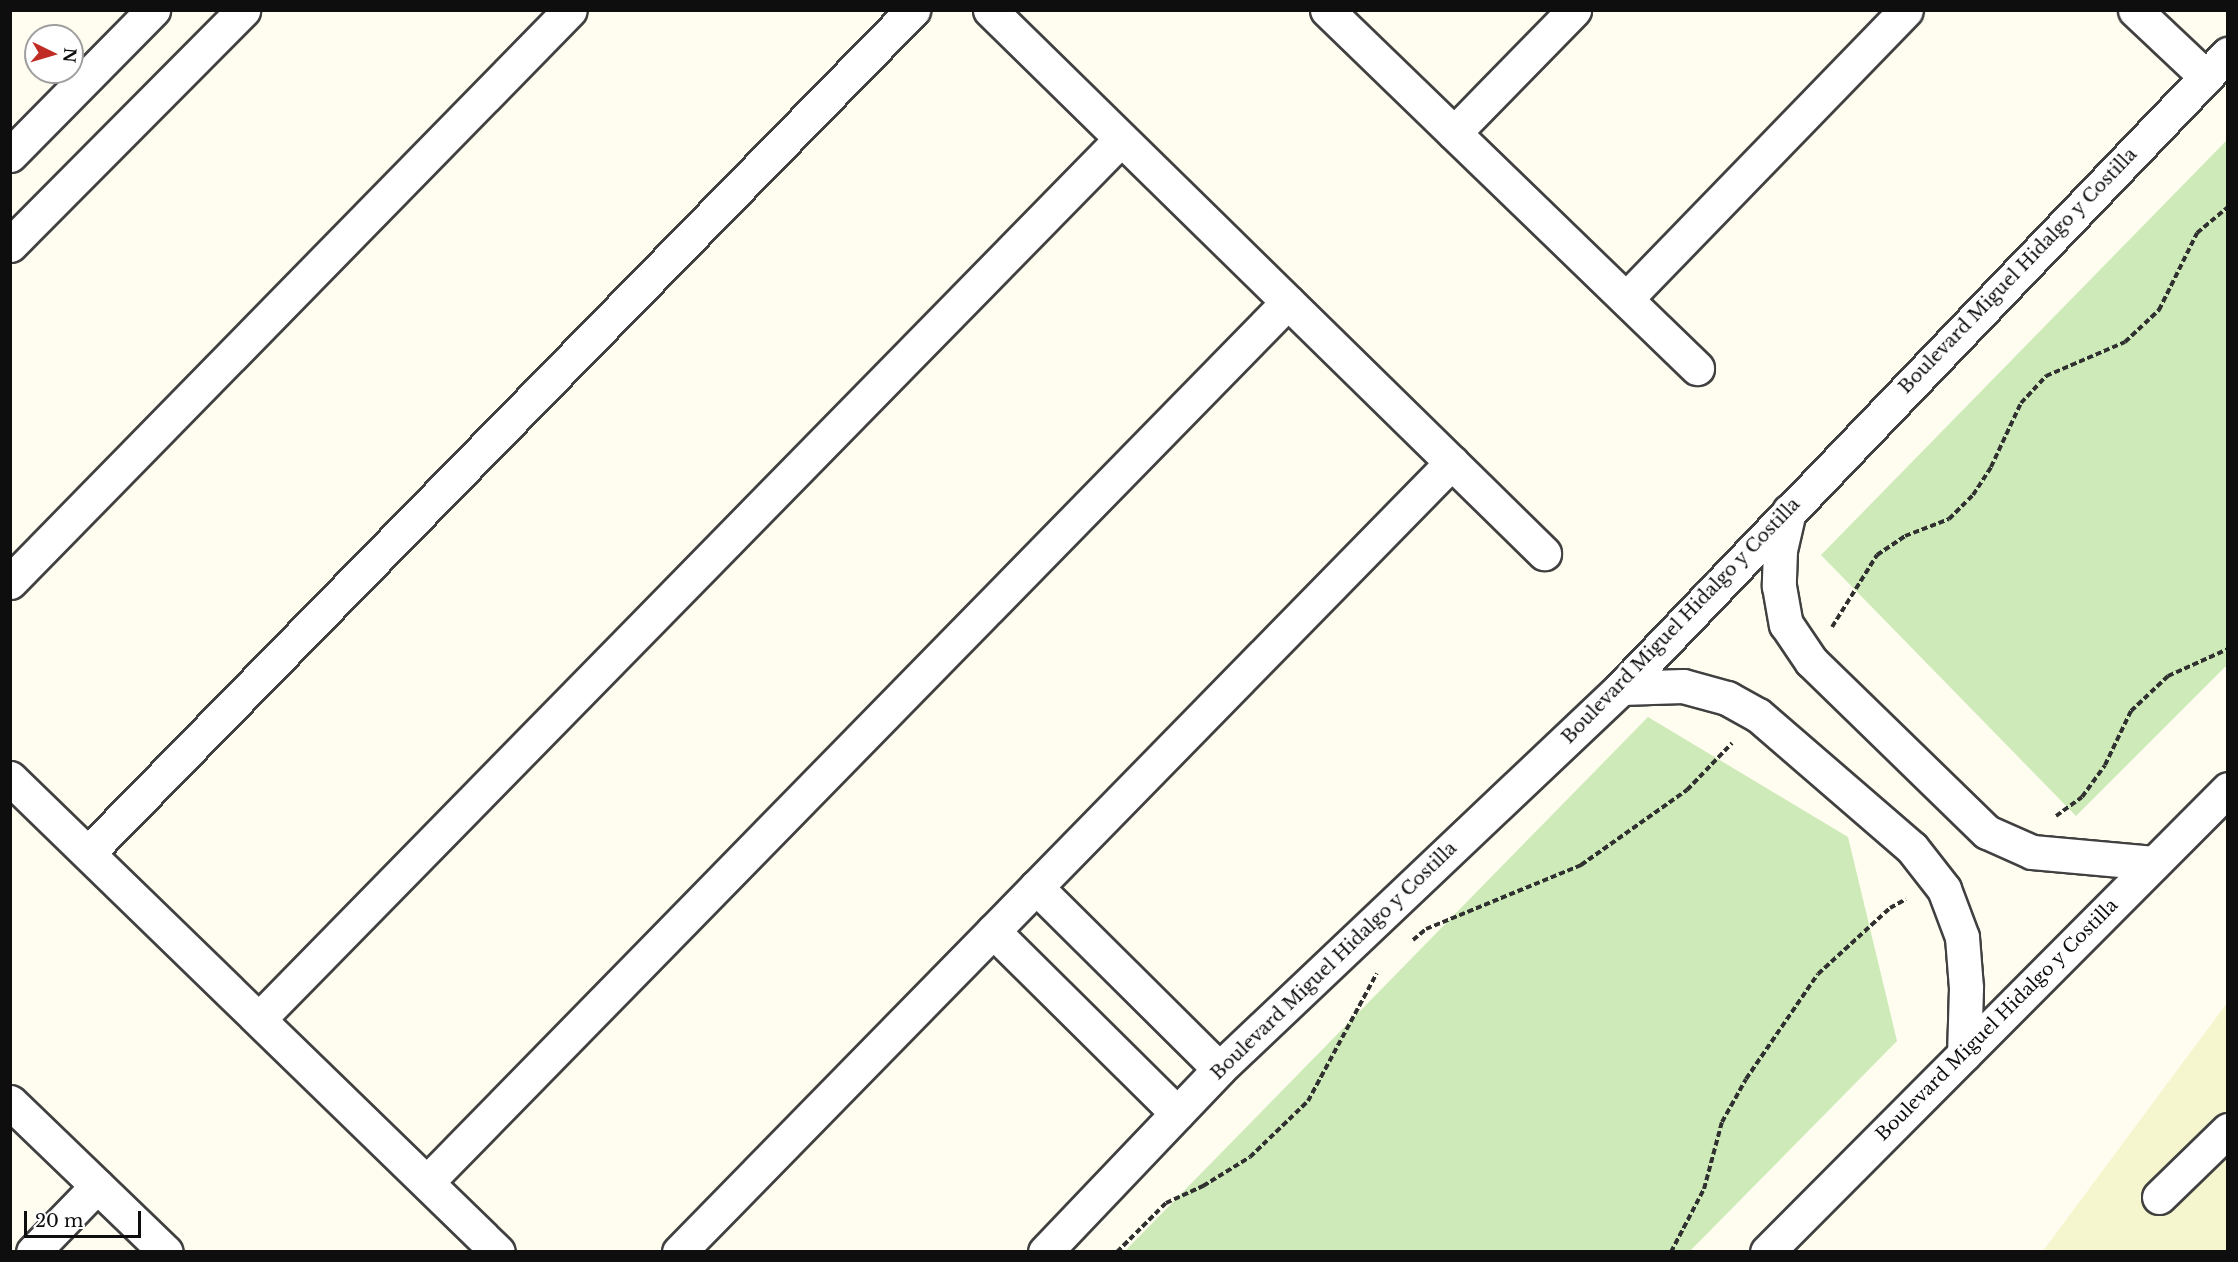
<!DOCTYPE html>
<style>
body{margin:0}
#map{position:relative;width:2238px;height:1262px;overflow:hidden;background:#fffdef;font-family:"Libre Baskerville",serif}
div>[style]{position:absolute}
.farmland>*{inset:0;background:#f5f5ce}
.green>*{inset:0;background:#cdeab8}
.path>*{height:4px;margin-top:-2px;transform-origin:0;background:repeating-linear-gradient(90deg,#303030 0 6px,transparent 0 9px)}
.roads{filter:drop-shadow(2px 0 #414141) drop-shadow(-2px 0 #414141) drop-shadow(0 2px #414141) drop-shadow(0 -2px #414141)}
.minor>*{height:33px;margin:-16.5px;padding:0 16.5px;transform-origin:16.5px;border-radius:16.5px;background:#fff}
span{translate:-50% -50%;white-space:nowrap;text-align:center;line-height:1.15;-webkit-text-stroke:6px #fff;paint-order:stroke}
.street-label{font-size:18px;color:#0e0e0e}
.frame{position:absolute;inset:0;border:12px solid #0e0e0e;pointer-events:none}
.north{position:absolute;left:24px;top:24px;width:60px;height:60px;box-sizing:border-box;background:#fff;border:2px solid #9f9f9f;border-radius:50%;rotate:95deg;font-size:16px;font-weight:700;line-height:24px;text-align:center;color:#0e0e0e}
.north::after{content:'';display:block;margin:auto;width:21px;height:27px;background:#c02c24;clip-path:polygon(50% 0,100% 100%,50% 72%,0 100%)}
.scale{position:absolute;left:24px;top:1211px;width:117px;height:27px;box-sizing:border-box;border:3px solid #0e0e0e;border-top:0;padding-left:8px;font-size:18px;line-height:21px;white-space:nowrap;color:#0e0e0e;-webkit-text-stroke:4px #fff;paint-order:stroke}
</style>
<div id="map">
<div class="farmland">
<div style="clip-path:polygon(2227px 1003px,2227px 1251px,2043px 1251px)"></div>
</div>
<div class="green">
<div style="clip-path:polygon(2227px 140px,2227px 665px,2076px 816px,1821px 555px)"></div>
<div style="clip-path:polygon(1648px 717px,1848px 837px,1897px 1041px,1690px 1251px,1125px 1251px)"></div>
</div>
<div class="path">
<div style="left:1832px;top:627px;width:85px;rotate:-58deg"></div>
<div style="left:1877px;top:555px;width:34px;rotate:-34deg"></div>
<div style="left:1905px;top:536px;width:47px;rotate:-21.1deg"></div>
<div style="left:1949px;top:519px;width:34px;rotate:-45deg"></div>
<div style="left:1973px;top:495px;width:33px;rotate:-57deg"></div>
<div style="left:1991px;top:467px;width:71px;rotate:-64.9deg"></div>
<div style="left:2021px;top:403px;width:37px;rotate:-47deg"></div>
<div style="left:2046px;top:376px;width:86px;rotate:-23.3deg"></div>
<div style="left:2125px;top:342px;width:47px;rotate:-43.3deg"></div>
<div style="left:2159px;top:310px;width:86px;rotate:-63.7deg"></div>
<div style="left:2197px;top:233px;width:40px;rotate:-40deg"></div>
<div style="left:2056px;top:816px;width:32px;rotate:-36deg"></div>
<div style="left:2082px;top:797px;width:39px;rotate:-54deg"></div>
<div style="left:2105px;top:765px;width:60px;rotate:-64.3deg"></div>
<div style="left:2131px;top:711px;width:51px;rotate:-43.4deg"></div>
<div style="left:2168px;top:676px;width:66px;rotate:-24.2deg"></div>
<div style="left:1413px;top:940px;width:17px;rotate:-40deg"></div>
<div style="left:1426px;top:929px;width:168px;rotate:-22.4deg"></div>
<div style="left:1581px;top:865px;width:130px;rotate:-35.3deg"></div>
<div style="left:1687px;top:790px;width:65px;rotate:-46.2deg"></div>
<div style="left:1117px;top:1252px;width:69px;rotate:-45deg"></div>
<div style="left:1166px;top:1203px;width:41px;rotate:-24.7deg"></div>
<div style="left:1203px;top:1186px;width:55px;rotate:-31.7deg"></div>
<div style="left:1250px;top:1157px;width:81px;rotate:-44deg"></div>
<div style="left:1308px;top:1101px;width:145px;rotate:-61.7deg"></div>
<div style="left:1671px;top:1252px;width:71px;rotate:-62.4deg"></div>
<div style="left:1704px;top:1189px;width:69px;rotate:-75deg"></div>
<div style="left:1722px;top:1122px;width:49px;rotate:-60.8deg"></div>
<div style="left:1746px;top:1079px;width:127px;rotate:-55.6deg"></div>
<div style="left:1818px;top:974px;width:98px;rotate:-42.5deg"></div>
<div style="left:1890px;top:908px;width:18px;rotate:-29deg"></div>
</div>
<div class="roads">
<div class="minor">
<div style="left:990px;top:10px;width:776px;rotate:44.43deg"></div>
<div style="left:1327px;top:10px;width:515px;rotate:44.06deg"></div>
<div style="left:2135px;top:10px;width:96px;rotate:43.3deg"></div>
<div style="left:1454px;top:133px;width:172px;rotate:-45.7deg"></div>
<div style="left:10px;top:155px;width:204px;rotate:-45.4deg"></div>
<div style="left:10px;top:245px;width:331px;rotate:-45.2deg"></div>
<div style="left:1626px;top:299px;width:402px;rotate:-45.9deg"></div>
<div style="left:1789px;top:511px;width:40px;rotate:103deg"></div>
<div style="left:1780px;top:550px;width:36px;rotate:92deg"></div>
<div style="left:1779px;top:586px;width:39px;rotate:80deg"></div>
<div style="left:1786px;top:624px;width:45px;rotate:56deg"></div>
<div style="left:1811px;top:661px;width:245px;rotate:44.2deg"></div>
<div style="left:1987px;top:832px;width:49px;rotate:24deg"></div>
<div style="left:2032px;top:852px;width:122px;rotate:5.2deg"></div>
<div style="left:10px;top:582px;width:800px;rotate:-45.61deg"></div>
<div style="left:1621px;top:688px;width:62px;rotate:-1.8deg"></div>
<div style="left:1683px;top:686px;width:46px;rotate:15.3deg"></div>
<div style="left:1727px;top:698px;width:35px;rotate:29deg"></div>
<div style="left:1758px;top:715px;width:203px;rotate:40.8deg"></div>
<div style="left:1912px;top:848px;width:52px;rotate:52deg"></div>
<div style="left:1944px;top:889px;width:51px;rotate:69.4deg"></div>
<div style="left:1962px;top:937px;width:51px;rotate:85.5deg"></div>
<div style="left:1966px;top:988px;width:66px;rotate:91.7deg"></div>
<div style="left:10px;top:778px;width:680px;rotate:44.17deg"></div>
<div style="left:88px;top:853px;width:1180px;rotate:-45.62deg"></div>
<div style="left:1036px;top:887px;width:258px;rotate:44.8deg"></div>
<div style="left:993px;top:931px;width:259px;rotate:44.7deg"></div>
<div style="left:259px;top:1019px;width:1232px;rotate:-45.59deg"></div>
<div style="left:10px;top:1102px;width:216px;rotate:43.9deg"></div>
<div style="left:427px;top:1182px;width:1231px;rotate:-45.63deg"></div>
<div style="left:2159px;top:1197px;width:96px;rotate:-44.2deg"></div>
<div style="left:33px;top:1252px;width:92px;rotate:-45.9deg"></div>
<div style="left:679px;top:1252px;width:1105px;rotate:-45.62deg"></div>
<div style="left:1045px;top:1252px;width:253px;rotate:-46.4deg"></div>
<div style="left:1219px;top:1069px;width:554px;rotate:-43.46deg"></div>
<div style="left:1621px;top:688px;width:878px;rotate:-46.25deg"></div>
<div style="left:1767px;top:1252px;width:653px;rotate:-45.12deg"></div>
</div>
</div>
<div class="street-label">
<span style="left:2018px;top:271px;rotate:-46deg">Boulevard Miguel Hidalgo y Costilla</span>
<span style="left:1681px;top:621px;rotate:-46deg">Boulevard Miguel Hidalgo y Costilla</span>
<span style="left:1334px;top:961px;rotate:-44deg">Boulevard Miguel Hidalgo y Costilla</span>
<span style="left:1997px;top:1020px;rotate:-45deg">Boulevard Miguel Hidalgo y Costilla</span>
</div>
<div class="frame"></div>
<div class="north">N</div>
<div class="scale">20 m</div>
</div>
